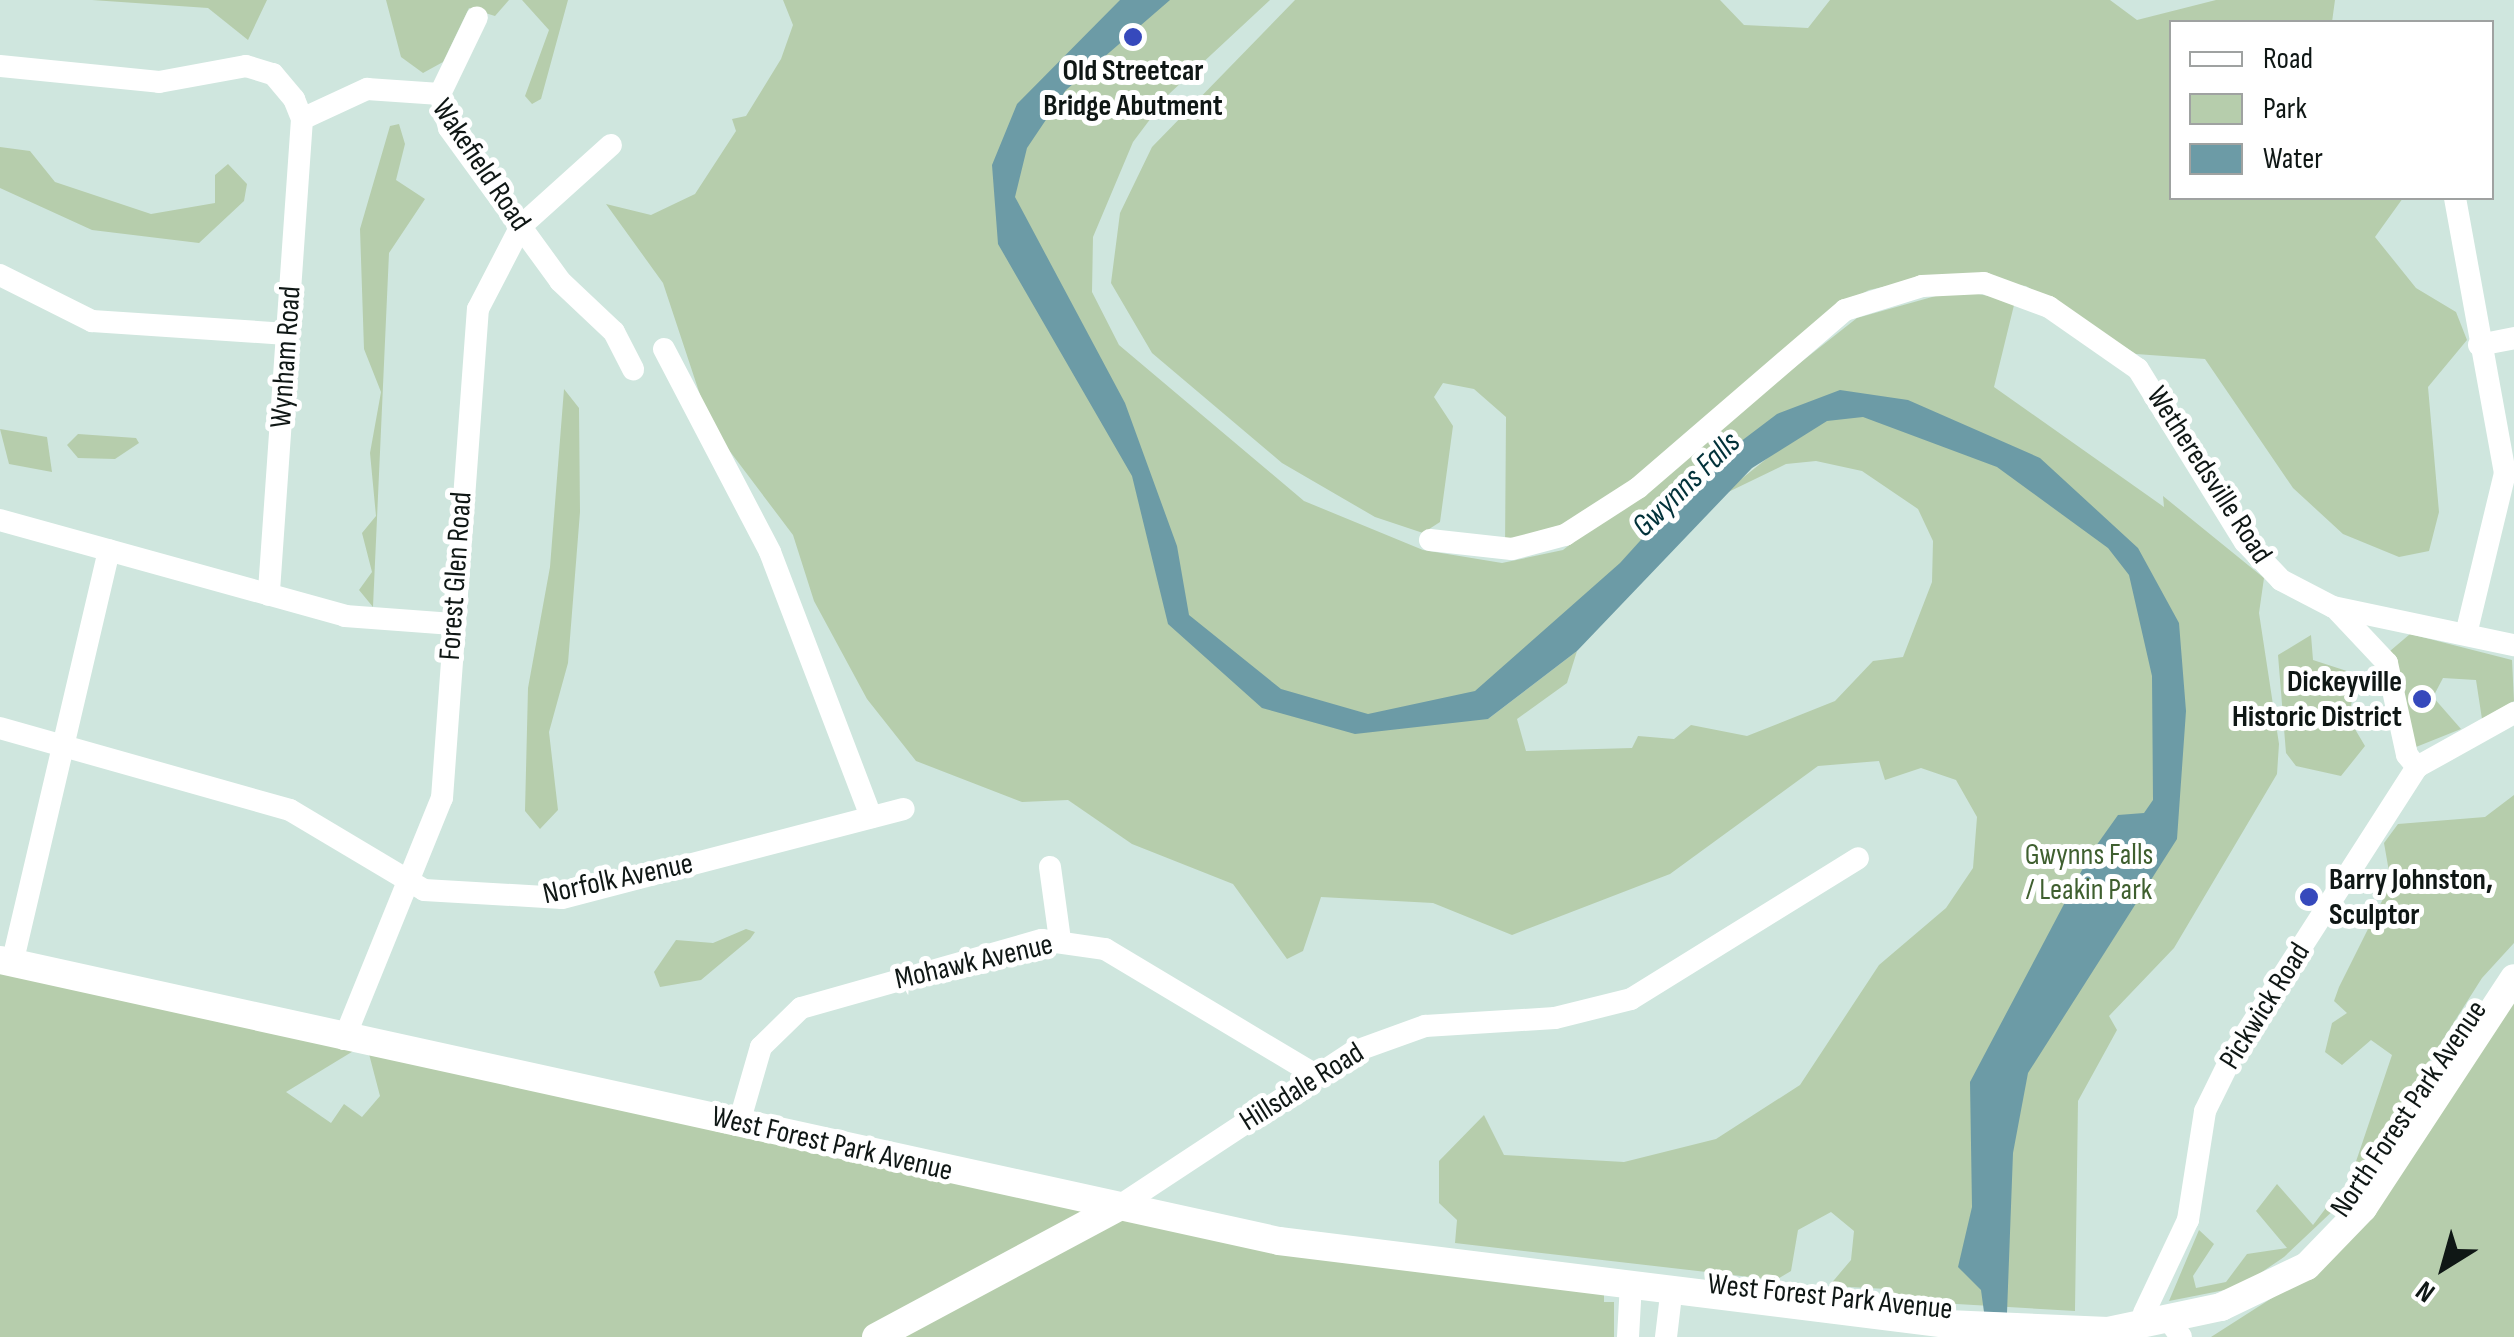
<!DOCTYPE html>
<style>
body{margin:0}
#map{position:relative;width:2514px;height:1337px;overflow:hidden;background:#cfe6de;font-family:"Sofia Sans Condensed",sans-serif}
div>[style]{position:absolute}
.green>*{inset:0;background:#b6cdac}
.water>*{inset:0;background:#6c9ba6}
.minor>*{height:22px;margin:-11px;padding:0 11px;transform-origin:11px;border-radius:11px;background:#fff}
.major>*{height:28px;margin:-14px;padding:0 14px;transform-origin:14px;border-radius:14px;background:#fff}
.dots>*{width:28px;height:28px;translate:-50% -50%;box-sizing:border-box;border:5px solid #fff;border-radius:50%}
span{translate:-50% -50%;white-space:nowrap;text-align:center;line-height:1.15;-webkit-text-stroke:10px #fff;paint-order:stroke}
.poi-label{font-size:30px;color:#0f1715;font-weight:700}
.right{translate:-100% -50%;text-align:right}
.left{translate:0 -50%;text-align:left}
.street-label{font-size:30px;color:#0f1715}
.park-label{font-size:30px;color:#3f5f2f}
.water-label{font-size:32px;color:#013139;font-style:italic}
.legend{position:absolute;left:2169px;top:20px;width:325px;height:180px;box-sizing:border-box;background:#fff;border:2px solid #9fa2a1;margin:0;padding:12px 18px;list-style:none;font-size:30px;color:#0f1715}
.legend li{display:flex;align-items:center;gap:20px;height:50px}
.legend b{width:50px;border:2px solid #9fa2a1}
.north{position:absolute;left:2394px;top:1217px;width:100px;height:100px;-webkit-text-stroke:8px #fff;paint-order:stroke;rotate:217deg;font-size:28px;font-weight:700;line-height:40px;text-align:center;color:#0f1715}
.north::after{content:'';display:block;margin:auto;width:35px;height:45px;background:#0f1715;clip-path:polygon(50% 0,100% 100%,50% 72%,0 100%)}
</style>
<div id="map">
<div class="green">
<div style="clip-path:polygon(92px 0,267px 0,248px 40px,208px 8px)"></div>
<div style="clip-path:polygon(386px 0,509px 0,495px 16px,469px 8px,443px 62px,423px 73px,401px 57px)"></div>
<div style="clip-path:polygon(522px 0,568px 0,541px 99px,532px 104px,525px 96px,549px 30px)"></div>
<div style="clip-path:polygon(evenodd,783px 0,1270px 0,1169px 94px,1133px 142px,1093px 237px,1092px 292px,1119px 345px,1304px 501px,1423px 550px,1502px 563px,1563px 550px,1857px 318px,1957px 290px,2015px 301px,1994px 387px,2164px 507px,2163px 496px,2264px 578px,2259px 613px,2279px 744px,2277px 774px,2174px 948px,2109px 1016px,2117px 1030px,2078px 1101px,2075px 1311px,1888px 1300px,1888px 1289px,1829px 1286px,1851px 1260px,1854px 1231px,1831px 1212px,1798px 1230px,1791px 1271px,1776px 1280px,1455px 1243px,1457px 1220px,1439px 1203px,1439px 1161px,1484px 1115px,1504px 1155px,1624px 1162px,1716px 1139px,1800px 1085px,1879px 965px,1946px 908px,1973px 868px,1977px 817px,1956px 780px,1921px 768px,1885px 780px,1879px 761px,1818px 766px,1670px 874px,1512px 935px,1433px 903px,1321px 897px,1303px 951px,1287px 959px,1233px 884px,1132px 844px,1068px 800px,1022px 802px,916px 761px,867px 699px,814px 601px,793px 535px,710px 425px,663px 283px,606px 204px,651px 215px,695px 194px,736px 131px,732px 119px,746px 116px,781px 59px,793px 25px,783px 0,1790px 440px,1720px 496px,1786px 464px,1816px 461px,1862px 471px,1918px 509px,1933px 541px,1932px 582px,1903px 657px,1873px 661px,1835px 701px,1747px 736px,1691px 725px,1674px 739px,1638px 736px,1632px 748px,1526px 751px,1517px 719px,1567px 683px,1577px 651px,1488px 719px,1504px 679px,1613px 570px,1790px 440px)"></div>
<div style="clip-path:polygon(1295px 0,1720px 0,1744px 25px,1808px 28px,1830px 0,2110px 0,2137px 20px,2216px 0,2335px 0,2332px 22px,2172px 22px,2172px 198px,2403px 198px,2375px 237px,2416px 288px,2456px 312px,2467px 340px,2428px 387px,2439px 512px,2429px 551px,2399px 557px,2343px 534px,2293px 488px,2205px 359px,2136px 354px,2026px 286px,1938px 275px,1869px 290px,1828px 311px,1593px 514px,1505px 549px,1506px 417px,1474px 389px,1443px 383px,1434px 397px,1453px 426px,1440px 522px,1423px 533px,1375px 517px,1282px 463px,1152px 353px,1111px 283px,1120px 213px,1152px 147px)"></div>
<div style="clip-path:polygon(399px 124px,405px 144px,396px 180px,425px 199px,389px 253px,373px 607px,359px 590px,372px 572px,362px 533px,376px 516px,370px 453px,381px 392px,364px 349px,360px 229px,390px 126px)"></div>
<div style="clip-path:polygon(0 147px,30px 151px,55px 182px,151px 214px,215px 203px,215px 175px,228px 164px,247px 184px,244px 201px,199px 243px,92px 230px,0 188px)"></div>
<div style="clip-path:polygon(564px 389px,579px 408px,580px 512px,568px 663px,549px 732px,558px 810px,540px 829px,525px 811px,528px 688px,550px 567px)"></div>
<div style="clip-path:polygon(0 429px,47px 437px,52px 472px,9px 464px)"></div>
<div style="clip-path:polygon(78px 434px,136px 438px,139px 443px,115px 459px,78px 458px,67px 445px)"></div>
<div style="clip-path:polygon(2410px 634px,2512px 660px,2514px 701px,2482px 719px,2476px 680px,2443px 678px,2433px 697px,2461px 729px,2416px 747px,2390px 651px)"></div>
<div style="clip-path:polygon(2311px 635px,2313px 660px,2356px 674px,2349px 719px,2365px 746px,2341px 776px,2296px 766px,2286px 753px,2278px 655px)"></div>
<div style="clip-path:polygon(2514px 795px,2514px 943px,2482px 978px,2345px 1194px,2392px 1055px,2371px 1040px,2342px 1065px,2325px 1052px,2332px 1023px,2347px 1013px,2334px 1001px,2339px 987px,2391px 883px,2384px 843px,2398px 824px,2485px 817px)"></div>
<div style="clip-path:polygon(746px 929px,755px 932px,750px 939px,701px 980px,660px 987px,654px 972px,676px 940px,713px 943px)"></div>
<div style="clip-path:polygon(0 971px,355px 1050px,286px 1092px,331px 1123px,344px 1104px,362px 1117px,380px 1096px,369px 1054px,1604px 1291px,1604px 1302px,1614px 1302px,1614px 1337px,0 1337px)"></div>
<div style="clip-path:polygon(2514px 986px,2514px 1337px,2211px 1337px,2300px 1280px)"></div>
<div style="clip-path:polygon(2277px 1184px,2313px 1225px,2329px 1204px,2338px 1206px,2284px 1257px,2240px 1287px,2169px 1301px,2199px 1230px,2214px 1244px,2193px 1276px,2196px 1288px,2226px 1282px,2247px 1254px,2287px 1248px,2256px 1211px)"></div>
</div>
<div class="water">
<div style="clip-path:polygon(1120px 0,1170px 0,1066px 90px,1027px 148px,1015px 197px,1125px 403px,1177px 546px,1189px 615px,1281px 689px,1368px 714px,1475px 691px,1620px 563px,1707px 467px,1777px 414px,1840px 390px,1908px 400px,2040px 458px,2138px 548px,2179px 623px,2186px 711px,2177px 839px,2028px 1073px,2013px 1153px,2007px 1313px,1984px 1312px,1981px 1290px,1958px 1267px,1972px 1207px,1970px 1082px,2091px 853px,2118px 815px,2144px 813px,2153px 800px,2152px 676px,2129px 575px,2108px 548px,1997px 467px,1863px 417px,1827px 421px,1752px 468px,1577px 651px,1488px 719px,1355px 734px,1262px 708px,1168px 624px,1132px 476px,998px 244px,992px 165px,1017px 104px)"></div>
</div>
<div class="minor">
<div style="left:0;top:66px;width:160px;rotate:5.7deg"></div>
<div style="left:159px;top:82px;width:88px;rotate:-10.4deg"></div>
<div style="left:246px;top:66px;width:28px;rotate:17deg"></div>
<div style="left:273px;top:74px;width:33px;rotate:50deg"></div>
<div style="left:294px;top:99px;width:22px;rotate:68deg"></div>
<div style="left:302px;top:119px;width:477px;rotate:94deg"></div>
<div style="left:440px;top:94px;width:85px;rotate:-64.3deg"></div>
<div style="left:302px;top:119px;width:72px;rotate:-24.8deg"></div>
<div style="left:367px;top:89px;width:73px;rotate:3.9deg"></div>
<div style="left:440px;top:94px;width:35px;rotate:75deg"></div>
<div style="left:449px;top:128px;width:189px;rotate:54deg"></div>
<div style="left:560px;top:281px;width:74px;rotate:43.4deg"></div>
<div style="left:614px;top:332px;width:42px;rotate:62.8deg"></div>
<div style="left:2455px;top:198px;width:280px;rotate:79.7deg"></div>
<div style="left:2505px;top:473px;width:166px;rotate:103.6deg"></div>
<div style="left:0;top:275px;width:103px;rotate:26.6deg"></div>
<div style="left:92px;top:321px;width:195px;rotate:3.8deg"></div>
<div style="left:2479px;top:345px;width:36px;rotate:-11deg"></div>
<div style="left:664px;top:349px;width:229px;rotate:62.4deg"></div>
<div style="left:770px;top:552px;width:284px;rotate:69.1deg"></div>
<div style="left:0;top:520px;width:358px;rotate:15.5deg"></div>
<div style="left:345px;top:616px;width:108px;rotate:4.2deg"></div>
<div style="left:1430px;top:540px;width:82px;rotate:6.3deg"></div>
<div style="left:1512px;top:549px;width:55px;rotate:-14.8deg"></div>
<div style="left:1565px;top:535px;width:87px;rotate:-32.8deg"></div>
<div style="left:1638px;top:488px;width:273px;rotate:-40.7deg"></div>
<div style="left:1845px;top:310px;width:81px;rotate:-17.3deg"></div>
<div style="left:1922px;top:286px;width:62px;rotate:-2.8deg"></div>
<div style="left:1984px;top:283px;width:69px;rotate:20.3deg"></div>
<div style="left:2049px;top:307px;width:108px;rotate:34.9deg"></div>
<div style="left:2138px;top:369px;width:203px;rotate:58.3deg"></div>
<div style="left:2245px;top:542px;width:52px;rotate:46.5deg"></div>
<div style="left:2281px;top:580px;width:59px;rotate:27.4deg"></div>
<div style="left:2333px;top:607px;width:185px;rotate:11.9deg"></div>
<div style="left:2339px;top:612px;width:70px;rotate:46.7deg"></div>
<div style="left:2387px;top:663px;width:94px;rotate:77.7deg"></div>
<div style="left:2407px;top:755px;width:16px;rotate:50deg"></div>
<div style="left:0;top:728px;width:301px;rotate:15.8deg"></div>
<div style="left:290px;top:810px;width:156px;rotate:30.8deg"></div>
<div style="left:424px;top:890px;width:138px;rotate:3.3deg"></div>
<div style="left:562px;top:898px;width:353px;rotate:-14.6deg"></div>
<div style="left:1050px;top:867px;width:74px;rotate:82.2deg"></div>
<div style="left:12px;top:964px;width:425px;rotate:-76.8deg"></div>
<div style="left:344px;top:1039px;width:260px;rotate:-67.9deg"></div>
<div style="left:442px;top:798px;width:490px;rotate:-85.8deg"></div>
<div style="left:478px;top:309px;width:93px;rotate:-62.6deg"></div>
<div style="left:521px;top:226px;width:121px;rotate:-42deg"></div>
<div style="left:739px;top:1123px;width:79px;rotate:-73.9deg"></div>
<div style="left:761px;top:1047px;width:56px;rotate:-44.3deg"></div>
<div style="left:801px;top:1008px;width:250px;rotate:-15.8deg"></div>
<div style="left:1042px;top:940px;width:64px;rotate:8.1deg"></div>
<div style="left:1105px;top:949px;width:241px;rotate:30.9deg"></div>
<div style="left:1118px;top:1207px;width:282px;rotate:-33.4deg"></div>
<div style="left:1353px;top:1052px;width:77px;rotate:-19.9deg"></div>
<div style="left:1425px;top:1026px;width:130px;rotate:-3.5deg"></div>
<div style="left:1555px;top:1018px;width:78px;rotate:-14deg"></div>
<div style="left:1631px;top:999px;width:267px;rotate:-31.8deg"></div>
<div style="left:2144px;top:1313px;width:103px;rotate:-64.7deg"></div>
<div style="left:2188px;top:1220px;width:110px;rotate:-81.1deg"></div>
<div style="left:2205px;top:1111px;width:66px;rotate:-63.8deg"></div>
<div style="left:2234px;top:1052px;width:339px;rotate:-57.3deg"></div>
<div style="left:2417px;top:767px;width:111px;rotate:-29.1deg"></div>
<div style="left:2168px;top:1319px;width:22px;rotate:54deg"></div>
<div style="left:1628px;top:1337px;width:54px;rotate:-86.8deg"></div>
<div style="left:1666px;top:1337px;width:50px;rotate:-83.2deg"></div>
</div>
<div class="major">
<div style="left:0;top:960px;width:1310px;rotate:12.39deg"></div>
<div style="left:1279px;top:1241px;width:673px;rotate:7.08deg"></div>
<div style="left:1947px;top:1324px;width:161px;rotate:2.5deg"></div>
<div style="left:2108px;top:1331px;width:116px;rotate:-12deg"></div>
<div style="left:2221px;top:1307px;width:95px;rotate:-25.5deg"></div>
<div style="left:2307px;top:1266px;width:81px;rotate:-46deg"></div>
<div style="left:2363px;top:1208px;width:275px;rotate:-56.7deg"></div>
<div style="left:876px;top:1337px;width:275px;rotate:-28.2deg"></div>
</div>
<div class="dots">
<div style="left:1133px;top:37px;background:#3649bc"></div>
<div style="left:2422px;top:699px;background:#3649bc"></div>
<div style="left:2309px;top:897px;background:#3649bc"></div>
</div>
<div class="poi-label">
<span style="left:1133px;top:88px">Old Streetcar<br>Bridge Abutment</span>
<span class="right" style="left:2402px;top:699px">Dickeyville<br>Historic District</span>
<span class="left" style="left:2329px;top:897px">Barry Johnston,<br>Sculptor</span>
</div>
<div class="street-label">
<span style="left:481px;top:165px;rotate:56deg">Wakefield Road</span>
<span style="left:286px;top:357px;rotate:-86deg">Wynham Road</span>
<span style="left:2209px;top:475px;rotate:57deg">Wetheredsville Road</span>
<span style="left:456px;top:576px;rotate:-86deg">Forest Glen Road</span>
<span style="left:618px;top:879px;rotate:-12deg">Norfolk Avenue</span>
<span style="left:974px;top:962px;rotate:-13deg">Mohawk Avenue</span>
<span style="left:2265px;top:1006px;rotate:-58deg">Pickwick Road</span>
<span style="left:1302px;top:1087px;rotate:-32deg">Hillsdale Road</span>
<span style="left:2409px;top:1109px;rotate:-56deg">North Forest Park Avenue</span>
<span style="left:832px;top:1144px;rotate:13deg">West Forest Park Avenue</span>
<span style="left:1830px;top:1297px;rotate:6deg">West Forest Park Avenue</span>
</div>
<div class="park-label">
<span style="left:2089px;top:872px">Gwynns Falls<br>/ Leakin Park</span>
</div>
<div class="water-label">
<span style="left:1687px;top:485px;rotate:-44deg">Gwynns Falls</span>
</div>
<ul class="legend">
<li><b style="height:12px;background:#fff"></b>Road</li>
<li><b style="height:28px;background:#b6cdac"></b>Park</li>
<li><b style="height:28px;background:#6c9ba6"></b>Water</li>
</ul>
<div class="north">N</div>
</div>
